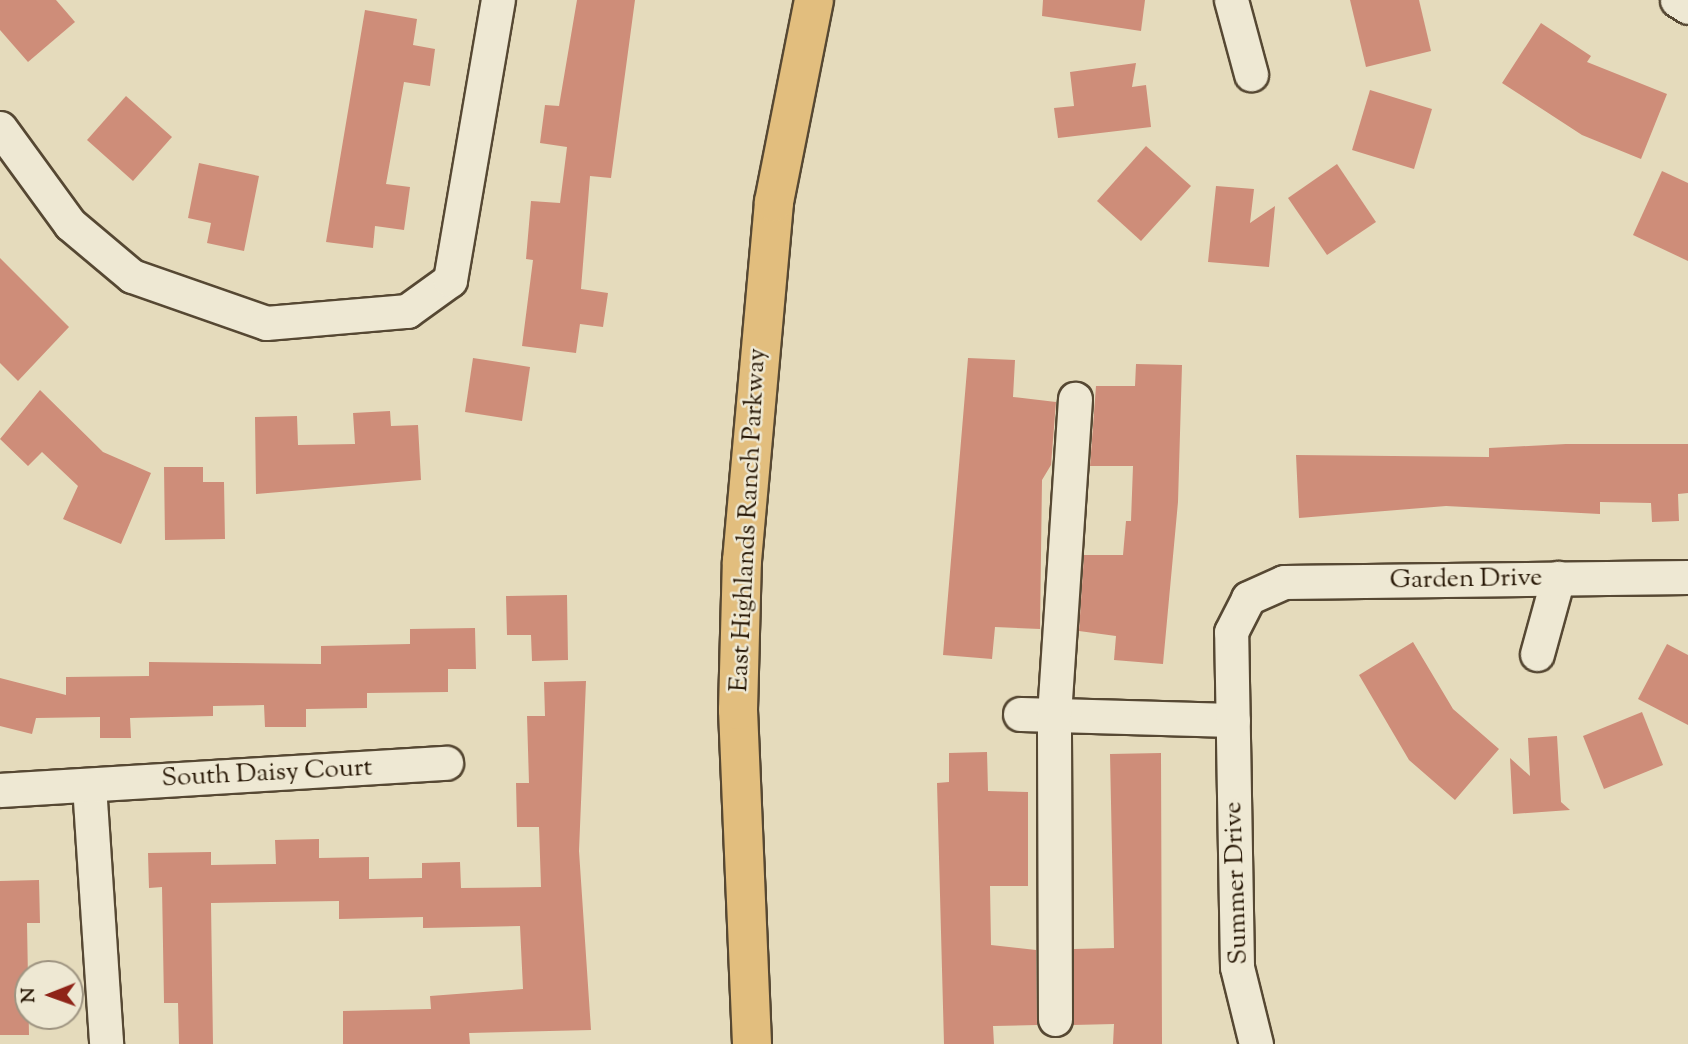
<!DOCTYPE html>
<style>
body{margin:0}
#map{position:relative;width:1688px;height:1044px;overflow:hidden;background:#e5dbbc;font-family:"Sorts Mill Goudy",serif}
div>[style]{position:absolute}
.building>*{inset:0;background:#ce8d79}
.roads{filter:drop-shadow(2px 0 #564833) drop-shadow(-2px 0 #564833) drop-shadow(0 2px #564833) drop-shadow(0 -2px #564833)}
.minor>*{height:33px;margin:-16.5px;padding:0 16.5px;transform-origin:16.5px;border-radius:16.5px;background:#eee8d3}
.major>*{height:38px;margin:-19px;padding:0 19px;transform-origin:19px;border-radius:19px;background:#e2be7e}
span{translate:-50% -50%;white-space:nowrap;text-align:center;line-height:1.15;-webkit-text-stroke:5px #eee8d3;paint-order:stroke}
.street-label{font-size:26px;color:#271705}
.north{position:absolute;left:14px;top:960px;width:70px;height:70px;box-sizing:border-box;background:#eee8d3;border:2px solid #9e9481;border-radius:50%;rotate:269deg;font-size:19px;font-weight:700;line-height:28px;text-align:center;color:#271705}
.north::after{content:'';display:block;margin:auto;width:24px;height:32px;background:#8f2418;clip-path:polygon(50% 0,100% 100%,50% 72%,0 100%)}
</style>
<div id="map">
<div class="building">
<div style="clip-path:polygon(0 0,56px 0,75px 22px,28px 62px,0 30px)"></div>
<div style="clip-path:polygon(577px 0,635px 0,611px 178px,590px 176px,581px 289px,608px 293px,603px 327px,580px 324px,576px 353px,522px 346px,533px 260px,526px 259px,531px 201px,560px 203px,567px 147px,540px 143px,545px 105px,559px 106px)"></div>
<div style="clip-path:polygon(1043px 0,1145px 0,1141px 31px,1042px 16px)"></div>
<div style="clip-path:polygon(1350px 0,1419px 0,1431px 51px,1366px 67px)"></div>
<div style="clip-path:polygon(365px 10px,417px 19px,413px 45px,435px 49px,430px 86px,404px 82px,386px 184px,410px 187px,404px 230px,375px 226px,373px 248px,326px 242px)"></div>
<div style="clip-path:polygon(1541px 23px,1591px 56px,1587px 62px,1667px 94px,1641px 159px,1582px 135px,1502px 83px)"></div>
<div style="clip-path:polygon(1136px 63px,1132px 87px,1146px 85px,1151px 127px,1058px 138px,1054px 108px,1074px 106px,1070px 72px)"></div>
<div style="clip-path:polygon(1370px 90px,1432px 109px,1414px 169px,1352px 150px)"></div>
<div style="clip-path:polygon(126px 96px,172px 137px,133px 181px,87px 140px)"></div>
<div style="clip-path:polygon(1146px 146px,1191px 186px,1141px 241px,1097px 201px)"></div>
<div style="clip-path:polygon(199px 163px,259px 176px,244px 251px,207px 243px,211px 223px,188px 218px)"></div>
<div style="clip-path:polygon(1337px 164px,1376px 222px,1327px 255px,1288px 198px)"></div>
<div style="clip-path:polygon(1662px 171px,1688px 183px,1688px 261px,1633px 235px)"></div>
<div style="clip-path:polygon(1216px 186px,1254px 189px,1250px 223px,1275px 206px,1269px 267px,1208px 262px)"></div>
<div style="clip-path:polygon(0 258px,69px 327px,18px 381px,0 363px)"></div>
<div style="clip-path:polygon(473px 358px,530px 367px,522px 421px,465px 412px)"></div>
<div style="clip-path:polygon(968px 358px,1015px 360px,1013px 397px,1056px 402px,1051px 465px,1042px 480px,1040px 629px,995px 627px,992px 659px,943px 655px)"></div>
<div style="clip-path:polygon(1136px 364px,1182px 365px,1178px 502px,1163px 664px,1114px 660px,1116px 636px,1079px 631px,1084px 555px,1123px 555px,1126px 521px,1131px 521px,1133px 466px,1090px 466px,1096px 386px,1135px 386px)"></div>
<div style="clip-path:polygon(40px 390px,103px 452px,151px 473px,121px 544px,63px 519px,78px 486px,42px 452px,28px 466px,0 439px)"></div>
<div style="clip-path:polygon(390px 411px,391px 426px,418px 425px,421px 480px,256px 494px,255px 417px,297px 416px,298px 445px,355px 444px,353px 413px)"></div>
<div style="clip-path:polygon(1566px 444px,1688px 444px,1688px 493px,1678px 494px,1679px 521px,1652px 522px,1651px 503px,1600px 502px,1600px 514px,1446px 506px,1299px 518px,1296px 455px,1489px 457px,1489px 448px)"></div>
<div style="clip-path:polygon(164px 467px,203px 467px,203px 482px,224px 482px,225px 539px,165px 540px)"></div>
<div style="clip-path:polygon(567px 595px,568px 660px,532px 661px,531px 635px,507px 635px,506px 596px)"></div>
<div style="clip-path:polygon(475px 628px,476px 669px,448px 669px,448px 692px,367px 693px,367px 708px,306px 709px,306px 727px,265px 727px,264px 705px,213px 706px,213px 716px,130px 718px,131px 738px,100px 738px,100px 717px,36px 718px,32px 734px,0 726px,0 678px,66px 695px,66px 677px,149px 676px,149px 662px,321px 664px,321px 646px,410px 644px,410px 629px)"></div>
<div style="clip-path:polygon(1413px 642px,1453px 709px,1499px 749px,1455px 800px,1409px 760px,1359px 675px)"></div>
<div style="clip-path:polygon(1667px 644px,1688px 655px,1688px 725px,1638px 699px)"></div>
<div style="clip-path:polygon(586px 681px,579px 851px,591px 1030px,469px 1033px,470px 1044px,343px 1044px,343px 1011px,431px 1009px,430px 996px,523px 989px,520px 926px,423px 928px,423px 917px,339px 919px,339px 901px,211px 903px,213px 1044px,179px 1044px,178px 1003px,164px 1003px,162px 887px,149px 888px,148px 853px,211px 852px,211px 865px,276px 864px,275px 840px,319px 839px,319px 858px,369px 857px,369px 879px,422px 878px,422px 863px,460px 862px,461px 888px,541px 887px,539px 827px,517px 827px,516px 783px,529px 783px,527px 716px,545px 716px,544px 682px)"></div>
<div style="clip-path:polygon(1642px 712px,1663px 765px,1604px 789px,1583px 736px)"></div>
<div style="clip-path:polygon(1557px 736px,1561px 802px,1570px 810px,1513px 814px,1510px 758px,1530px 776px,1528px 738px)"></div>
<div style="clip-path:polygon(987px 752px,988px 791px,1028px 792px,1028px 886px,990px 886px,991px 945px,1036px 950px,1037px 1025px,993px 1026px,994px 1044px,944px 1044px,937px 783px,949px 782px,949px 753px)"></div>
<div style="clip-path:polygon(1161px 753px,1162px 1044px,1113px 1044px,1114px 1024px,1073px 1025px,1074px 949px,1114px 948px,1110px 754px)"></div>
<div style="clip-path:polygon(39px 880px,40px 923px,27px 923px,29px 1035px,0 1035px,0 881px)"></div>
</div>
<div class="roads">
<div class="minor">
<div style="left:1231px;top:0;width:77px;rotate:74.9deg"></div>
<div style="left:1677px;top:0;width:13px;rotate:32deg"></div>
<div style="left:0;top:128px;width:119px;rotate:53.9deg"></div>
<div style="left:70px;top:224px;width:81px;rotate:40deg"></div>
<div style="left:132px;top:276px;width:142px;rotate:19.3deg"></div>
<div style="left:266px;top:323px;width:142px;rotate:-4.9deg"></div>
<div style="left:407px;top:311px;width:53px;rotate:-35.8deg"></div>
<div style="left:450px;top:280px;width:284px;rotate:-80.3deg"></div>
<div style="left:1537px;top:654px;width:79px;rotate:-74.6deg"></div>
<div style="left:1020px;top:714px;width:213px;rotate:1.6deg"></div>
<div style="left:89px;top:785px;width:260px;rotate:86.2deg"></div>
<div style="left:0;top:790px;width:447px;rotate:-3.5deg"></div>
<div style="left:1055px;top:1019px;width:304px;rotate:-90.2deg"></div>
<div style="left:1054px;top:715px;width:317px;rotate:-86.2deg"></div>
<div style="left:1256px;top:1044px;width:79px;rotate:-103.9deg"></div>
<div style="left:1237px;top:967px;width:335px;rotate:-91deg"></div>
<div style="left:1231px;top:632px;width:38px;rotate:-63deg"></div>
<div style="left:1248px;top:598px;width:39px;rotate:-24deg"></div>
<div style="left:1284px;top:582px;width:404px;rotate:-0.7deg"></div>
</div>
<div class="major">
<div style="left:752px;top:1044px;width:334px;rotate:-92.4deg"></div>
<div style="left:738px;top:710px;width:149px;rotate:-88.5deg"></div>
<div style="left:742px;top:561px;width:360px;rotate:-84.9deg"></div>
<div style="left:774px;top:202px;width:206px;rotate:-78.8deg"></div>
</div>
</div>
<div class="street-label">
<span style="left:749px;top:520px;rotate:-87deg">East Highlands Ranch Parkway</span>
<span style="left:1466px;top:580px;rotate:-1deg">Garden Drive</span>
<span style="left:267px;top:774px;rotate:-3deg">South Daisy Court</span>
<span style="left:1237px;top:883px;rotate:-92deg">Summer Drive</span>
</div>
<div class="north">N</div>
</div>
